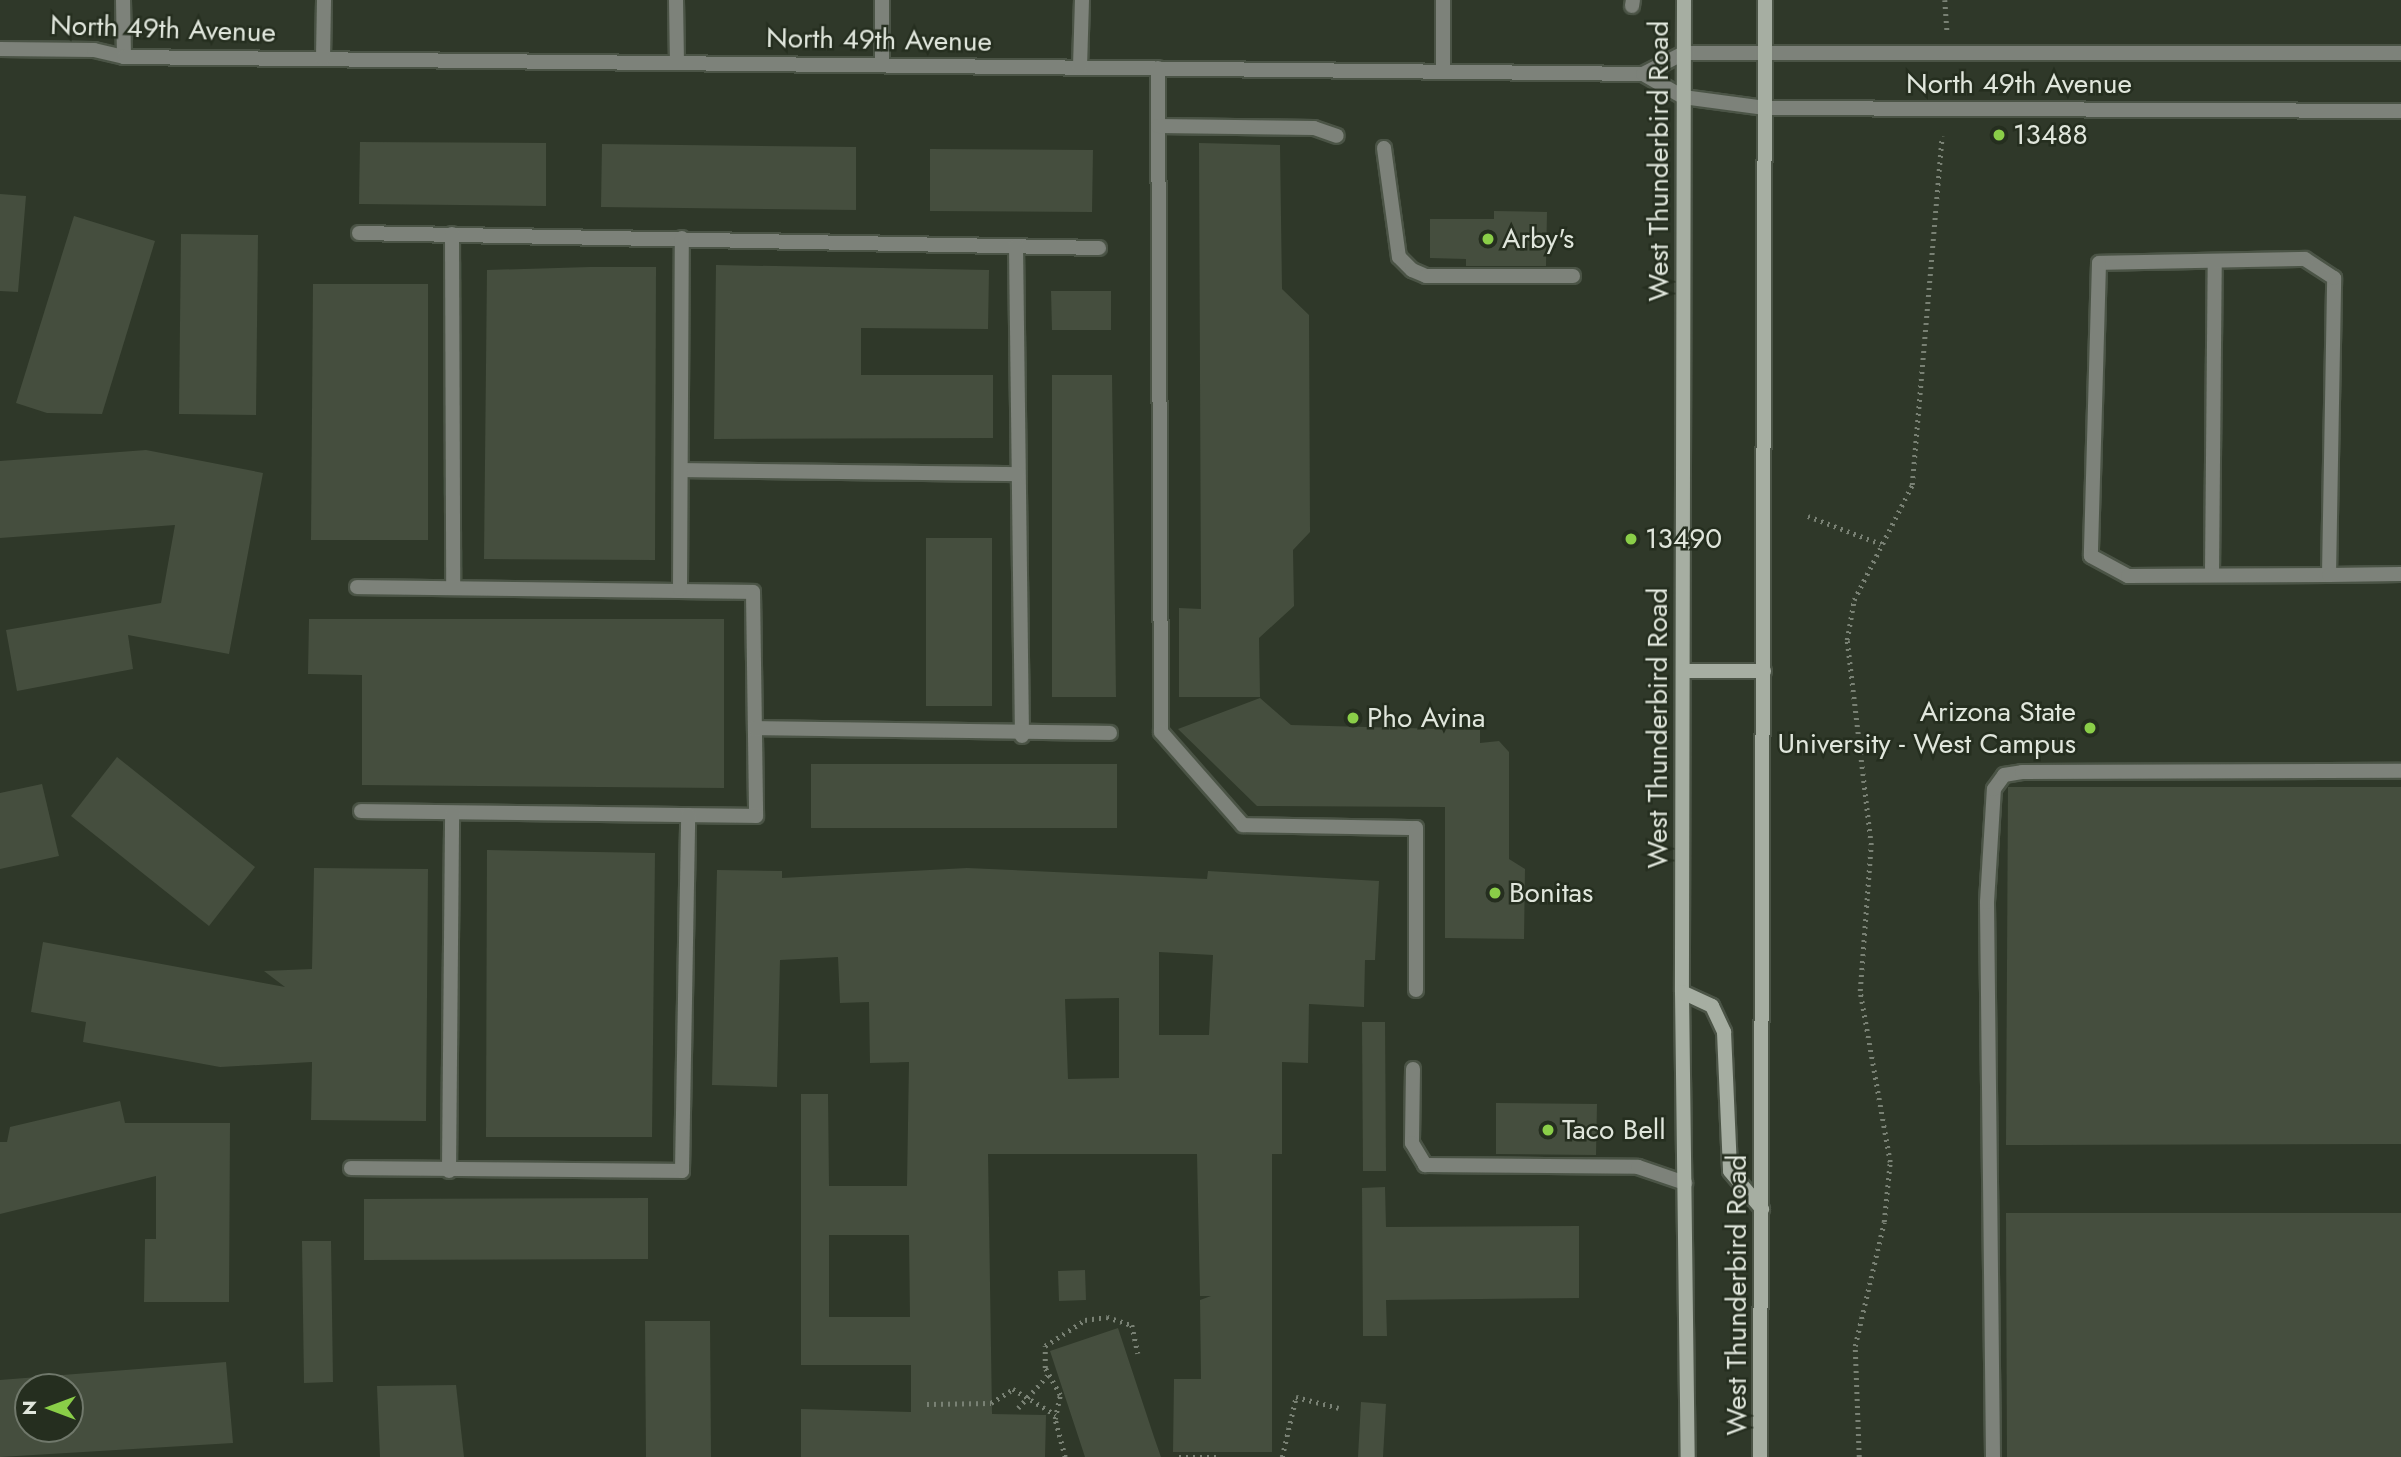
<!DOCTYPE html>
<style>
body{margin:0}
#map{position:relative;width:2401px;height:1457px;overflow:hidden;background:#2f3829;font-family:Jost,sans-serif}
div>[style]{position:absolute}
.building>*{inset:0;background:#454e3e}
.path>*{height:4.5px;margin-top:-2.25px;transform-origin:0;background:repeating-linear-gradient(90deg,#798174 0 2px,transparent 0 7px)}
.roads{filter:drop-shadow(2px 0 #4b5446) drop-shadow(-2px 0 #4b5446) drop-shadow(0 2px #4b5446) drop-shadow(0 -2px #4b5446)}
.service>*{height:14px;margin:-7px;padding:0 7px;transform-origin:7px;border-radius:7px;background:#7d827a}
.minor>*{height:14px;margin:-7px;padding:0 7px;transform-origin:7px;border-radius:7px;background:#7d827a}
.secondary>*{height:14px;margin:-7px;padding:0 7px;transform-origin:7px;border-radius:7px;background:#a6aea2}
.dots>*{width:19px;height:19px;translate:-50% -50%;box-sizing:border-box;border:4px solid #252e1f;border-radius:50%}
span{translate:-50% -50%;white-space:nowrap;text-align:center;line-height:1.15;-webkit-text-stroke:5px #252e1f;paint-order:stroke}
.street-label{font-size:28px;color:#e0e6dc}
.poi-label{font-size:28px;color:#e0e6dc}
.left{translate:0 -50%;text-align:left}
.right{translate:-100% -50%;text-align:right}
.north{position:absolute;left:14px;top:1373px;width:70px;height:70px;box-sizing:border-box;background:#252e1f;border:2px solid #70786b;border-radius:50%;rotate:270deg;font-size:19px;font-weight:700;line-height:28px;text-align:center;color:#e0e6dc}
.north::after{content:'';display:block;margin:auto;width:24px;height:32px;background:#8ace48;clip-path:polygon(50% 0,100% 100%,50% 72%,0 100%)}
</style>
<div id="map">
<div class="building">
<div style="clip-path:polygon(360px 142px,546px 143px,546px 206px,359px 204px)"></div>
<div style="clip-path:polygon(1199px 143px,1280px 145px,1282px 289px,1309px 315px,1310px 532px,1293px 550px,1294px 606px,1259px 638px,1260px 697px,1179px 697px,1179px 608px,1201px 609px)"></div>
<div style="clip-path:polygon(602px 144px,856px 147px,856px 210px,601px 207px)"></div>
<div style="clip-path:polygon(930px 149px,1093px 150px,1092px 212px,930px 211px)"></div>
<div style="clip-path:polygon(0 194px,26px 196px,18px 292px,0 291px)"></div>
<div style="clip-path:polygon(1494px 211px,1547px 212px,1546px 266px,1466px 266px,1466px 259px,1430px 258px,1430px 219px,1494px 219px)"></div>
<div style="clip-path:polygon(74px 216px,155px 241px,102px 414px,47px 413px,16px 403px)"></div>
<div style="clip-path:polygon(181px 234px,258px 235px,256px 415px,179px 414px)"></div>
<div style="clip-path:polygon(716px 265px,989px 270px,988px 329px,861px 328px,861px 375px,993px 375px,993px 438px,714px 439px)"></div>
<div style="clip-path:polygon(590px 267px,656px 267px,655px 560px,484px 559px,487px 270px)"></div>
<div style="clip-path:polygon(313px 284px,428px 284px,428px 540px,311px 540px)"></div>
<div style="clip-path:polygon(1051px 291px,1111px 291px,1111px 330px,1052px 330px)"></div>
<div style="clip-path:polygon(1052px 375px,1112px 375px,1116px 697px,1052px 697px)"></div>
<div style="clip-path:polygon(146px 450px,263px 473px,229px 654px,128px 635px,133px 669px,17px 691px,6px 630px,161px 603px,175px 525px,0 538px,0 461px)"></div>
<div style="clip-path:polygon(926px 538px,992px 538px,992px 706px,926px 706px)"></div>
<div style="clip-path:polygon(309px 619px,724px 619px,724px 788px,362px 785px,362px 675px,308px 674px)"></div>
<div style="clip-path:polygon(1260px 698px,1291px 725px,1480px 730px,1480px 743px,1499px 741px,1509px 752px,1509px 859px,1525px 869px,1524px 939px,1445px 938px,1445px 807px,1257px 806px,1178px 729px)"></div>
<div style="clip-path:polygon(117px 757px,255px 867px,209px 926px,71px 816px)"></div>
<div style="clip-path:polygon(811px 764px,1117px 764px,1117px 828px,811px 828px)"></div>
<div style="clip-path:polygon(42px 784px,59px 856px,0 869px,0 793px)"></div>
<div style="clip-path:polygon(2008px 787px,2401px 787px,2401px 1144px,2006px 1145px)"></div>
<div style="clip-path:polygon(487px 850px,655px 853px,652px 1137px,486px 1137px)"></div>
<div style="clip-path:polygon(314px 868px,428px 869px,426px 1121px,311px 1120px,312px 1062px,220px 1067px,83px 1042px,86px 1022px,31px 1012px,43px 942px,285px 987px,264px 971px,312px 969px)"></div>
<div style="clip-path:polygon(evenodd,967px 868px,1207px 879px,1208px 871px,1379px 881px,1375px 960px,1365px 960px,1364px 1007px,1309px 1004px,1308px 1063px,1282px 1062px,1282px 1154px,1272px 1154px,1272px 1452px,1173px 1452px,1174px 1379px,1201px 1379px,1200px 1300px,1211px 1296px,1200px 1296px,1197px 1154px,988px 1154px,992px 1414px,1046px 1415px,1045px 1457px,801px 1457px,801px 1409px,911px 1412px,911px 1365px,801px 1365px,801px 1094px,828px 1094px,829px 1186px,907px 1186px,909px 1062px,870px 1063px,869px 1002px,840px 1003px,838px 957px,780px 960px,777px 1087px,712px 1085px,717px 870px,782px 871px,782px 878px,967px 868px,1159px 952px,1213px 955px,1209px 1035px,1159px 1035px,1159px 952px,967px 868px,1119px 998px,1119px 1078px,1068px 1079px,1065px 999px,1119px 998px,967px 868px,829px 1235px,909px 1235px,910px 1317px,829px 1317px,829px 1235px)"></div>
<div style="clip-path:polygon(1362px 1022px,1385px 1022px,1386px 1171px,1363px 1171px)"></div>
<div style="clip-path:polygon(120px 1101px,125px 1123px,230px 1123px,229px 1302px,144px 1302px,145px 1239px,156px 1239px,156px 1176px,0 1214px,0 1142px,7px 1142px,10px 1127px)"></div>
<div style="clip-path:polygon(1496px 1103px,1597px 1104px,1596px 1155px,1496px 1154px)"></div>
<div style="clip-path:polygon(1385px 1187px,1386px 1227px,1579px 1226px,1579px 1298px,1386px 1300px,1387px 1336px,1363px 1336px,1362px 1188px)"></div>
<div style="clip-path:polygon(648px 1198px,648px 1259px,364px 1260px,364px 1199px)"></div>
<div style="clip-path:polygon(2006px 1213px,2401px 1213px,2401px 1457px,2007px 1457px)"></div>
<div style="clip-path:polygon(302px 1241px,331px 1241px,333px 1382px,304px 1383px)"></div>
<div style="clip-path:polygon(1085px 1270px,1086px 1300px,1059px 1301px,1058px 1271px)"></div>
<div style="clip-path:polygon(645px 1321px,710px 1321px,711px 1457px,646px 1457px)"></div>
<div style="clip-path:polygon(1118px 1328px,1154px 1437px,1161px 1457px,1085px 1457px,1050px 1351px)"></div>
<div style="clip-path:polygon(evenodd,226px 1362px,233px 1443px,0 1457px,0 1380px,226px 1362px,28px 1387px,70px 1387px,70px 1429px,28px 1429px,28px 1387px)"></div>
<div style="clip-path:polygon(456px 1385px,464px 1457px,380px 1457px,377px 1386px)"></div>
<div style="clip-path:polygon(1361px 1402px,1386px 1404px,1383px 1457px,1358px 1457px)"></div>
</div>
<div class="path">
<div style="left:1945px;top:0;width:31px;rotate:86deg"></div>
<div style="left:1808px;top:516px;width:78px;rotate:21deg"></div>
<div style="left:927px;top:1404px;width:64px;rotate:-0.9deg"></div>
<div style="left:991px;top:1403px;width:26px;rotate:-32deg"></div>
<div style="left:1013px;top:1389px;width:50px;rotate:31.2deg"></div>
<div style="left:1018px;top:1408px;width:45px;rotate:-47.7deg"></div>
<div style="left:1065px;top:1457px;width:39px;rotate:-105deg"></div>
<div style="left:1055px;top:1419px;width:25px;rotate:-78deg"></div>
<div style="left:1060px;top:1395px;width:31px;rotate:-119deg"></div>
<div style="left:1045px;top:1368px;width:22px;rotate:-90deg"></div>
<div style="left:1045px;top:1346px;width:48px;rotate:-33deg"></div>
<div style="left:1085px;top:1320px;width:22px;rotate:-8deg"></div>
<div style="left:1107px;top:1317px;width:26px;rotate:18deg"></div>
<div style="left:1132px;top:1325px;width:29px;rotate:78deg"></div>
<div style="left:1179px;top:1457px;width:41px"></div>
<div style="left:1282px;top:1457px;width:62px;rotate:-76.9deg"></div>
<div style="left:1296px;top:1397px;width:44px;rotate:14.3deg"></div>
<div style="left:1859px;top:1457px;width:111px;rotate:-92.1deg"></div>
<div style="left:1855px;top:1346px;width:127px;rotate:-76.8deg"></div>
<div style="left:1884px;top:1222px;width:60px;rotate:-84.3deg"></div>
<div style="left:1890px;top:1162px;width:174px;rotate:-100deg"></div>
<div style="left:1860px;top:991px;width:146px;rotate:-85.7deg"></div>
<div style="left:1871px;top:845px;width:206px;rotate:-96.7deg"></div>
<div style="left:1847px;top:640px;width:41px;rotate:-80.1deg"></div>
<div style="left:1854px;top:600px;width:129px;rotate:-63.2deg"></div>
<div style="left:1912px;top:485px;width:350px;rotate:-85.1deg"></div>
</div>
<div class="roads">
<div class="service">
<div style="left:1158px;top:68px;width:664px;rotate:89.74deg"></div>
<div style="left:1161px;top:732px;width:124px;rotate:48.6deg"></div>
<div style="left:1243px;top:825px;width:173px;rotate:1deg"></div>
<div style="left:1416px;top:828px;width:162px;rotate:90deg"></div>
<div style="left:1158px;top:126px;width:156px;rotate:0.7deg"></div>
<div style="left:1314px;top:128px;width:24px;rotate:19deg"></div>
<div style="left:1384px;top:148px;width:110px;rotate:82.2deg"></div>
<div style="left:1399px;top:257px;width:18px;rotate:45deg"></div>
<div style="left:1412px;top:270px;width:15px;rotate:23deg"></div>
<div style="left:1426px;top:276px;width:147px"></div>
<div style="left:359px;top:233px;width:740px;rotate:1.16deg"></div>
<div style="left:452px;top:234px;width:353px;rotate:89.8deg"></div>
<div style="left:1016px;top:246px;width:490px;rotate:89.3deg"></div>
<div style="left:684px;top:470px;width:334px;rotate:0.7deg"></div>
<div style="left:2212px;top:575px;width:314px;rotate:-89.5deg"></div>
<div style="left:2329px;top:575px;width:297px;rotate:-89deg"></div>
<div style="left:2334px;top:278px;width:35px;rotate:-147deg"></div>
<div style="left:2305px;top:259px;width:206px;rotate:178.9deg"></div>
<div style="left:2099px;top:263px;width:293px;rotate:91.6deg"></div>
<div style="left:2091px;top:556px;width:42px;rotate:28.4deg"></div>
<div style="left:2128px;top:576px;width:201px;rotate:-0.3deg"></div>
<div style="left:2329px;top:575px;width:72px;rotate:-0.8deg"></div>
<div style="left:357px;top:587px;width:396px;rotate:0.7deg"></div>
<div style="left:753px;top:592px;width:224px;rotate:89.2deg"></div>
<div style="left:756px;top:816px;width:395px;rotate:-179.3deg"></div>
<div style="left:680px;top:589px;width:351px;rotate:-89.7deg"></div>
<div style="left:755px;top:728px;width:355px;rotate:0.8deg"></div>
<div style="left:1413px;top:1069px;width:74px;rotate:90.8deg"></div>
<div style="left:1412px;top:1143px;width:26px;rotate:59deg"></div>
<div style="left:1425px;top:1165px;width:213px;rotate:0.5deg"></div>
<div style="left:1638px;top:1167px;width:50px;rotate:18.8deg"></div>
<div style="left:351px;top:1168px;width:331px;rotate:0.5deg"></div>
<div style="left:682px;top:1171px;width:356px;rotate:-89deg"></div>
<div style="left:449px;top:1171px;width:358px;rotate:-89.5deg"></div>
<div style="left:1993px;top:1457px;width:555px;rotate:-90.62deg"></div>
<div style="left:1987px;top:902px;width:113px;rotate:-86.5deg"></div>
<div style="left:1994px;top:789px;width:17px;rotate:-54deg"></div>
<div style="left:2004px;top:775px;width:18px;rotate:-9deg"></div>
<div style="left:2022px;top:772px;width:379px;rotate:-0.2deg"></div>
</div>
<div class="minor">
<div style="left:123px;top:0;width:57px;rotate:89deg"></div>
<div style="left:676px;top:0;width:62px;rotate:89.1deg"></div>
<div style="left:882px;top:0;width:64px;rotate:90deg"></div>
<div style="left:1443px;top:0;width:72px;rotate:90deg"></div>
<div style="left:1632px;top:6px;width:6px;rotate:-81deg"></div>
<div style="left:0;top:49px;width:94px;rotate:0.6deg"></div>
<div style="left:94px;top:50px;width:31px;rotate:13deg"></div>
<div style="left:124px;top:57px;width:1519px;rotate:0.64deg"></div>
<div style="left:1643px;top:74px;width:46px;rotate:-27.1deg"></div>
<div style="left:1684px;top:53px;width:717px"></div>
<div style="left:323px;top:58px;width:58px;rotate:-89deg"></div>
<div style="left:1080px;top:67px;width:67px;rotate:-88.3deg"></div>
<div style="left:1643px;top:74px;width:46px;rotate:29.9deg"></div>
<div style="left:1683px;top:97px;width:83px;rotate:7.6deg"></div>
<div style="left:1765px;top:108px;width:636px;rotate:0.27deg"></div>
</div>
<div class="secondary">
<div style="left:1684px;top:0;width:992px;rotate:90.12deg"></div>
<div style="left:1682px;top:992px;width:465px;rotate:89.3deg"></div>
<div style="left:1683px;top:671px;width:81px"></div>
<div style="left:1682px;top:992px;width:33px;rotate:25deg"></div>
<div style="left:1712px;top:1006px;width:29px;rotate:65deg"></div>
<div style="left:1724px;top:1032px;width:139px;rotate:87.5deg"></div>
<div style="left:1730px;top:1171px;width:50px;rotate:49.9deg"></div>
<div style="left:1760px;top:1457px;width:1457px;rotate:-89.8deg"></div>
</div>
</div>
<div class="dots">
<div style="left:1999px;top:135px;background:#8ace48"></div>
<div style="left:1488px;top:239px;background:#8ace48"></div>
<div style="left:1631px;top:539px;background:#8ace48"></div>
<div style="left:1353px;top:718px;background:#8ace48"></div>
<div style="left:2090px;top:728px;background:#8ace48"></div>
<div style="left:1495px;top:893px;background:#8ace48"></div>
<div style="left:1548px;top:1130px;background:#8ace48"></div>
</div>
<div class="street-label">
<span style="left:163px;top:29px;rotate:2deg">North 49th Avenue</span>
<span style="left:879px;top:40px;rotate:1deg">North 49th Avenue</span>
<span style="left:2019px;top:84px">North 49th Avenue</span>
<span style="left:1659px;top:161px;rotate:-90deg">West Thunderbird Road</span>
<span style="left:1658px;top:728px;rotate:-90deg">West Thunderbird Road</span>
<span style="left:1737px;top:1295px;rotate:-90deg">West Thunderbird Road</span>
</div>
<div class="poi-label">
<span class="left" style="left:2013px;top:135px">13488</span>
<span class="left" style="left:1502px;top:239px">Arby's</span>
<span class="left" style="left:1645px;top:539px">13490</span>
<span class="right" style="left:2076px;top:728px">Arizona State<br>University - West Campus</span>
<span class="left" style="left:1367px;top:718px">Pho Avina</span>
<span class="left" style="left:1509px;top:893px">Bonitas</span>
<span class="left" style="left:1562px;top:1130px">Taco Bell</span>
</div>
<div class="north">N</div>
</div>
